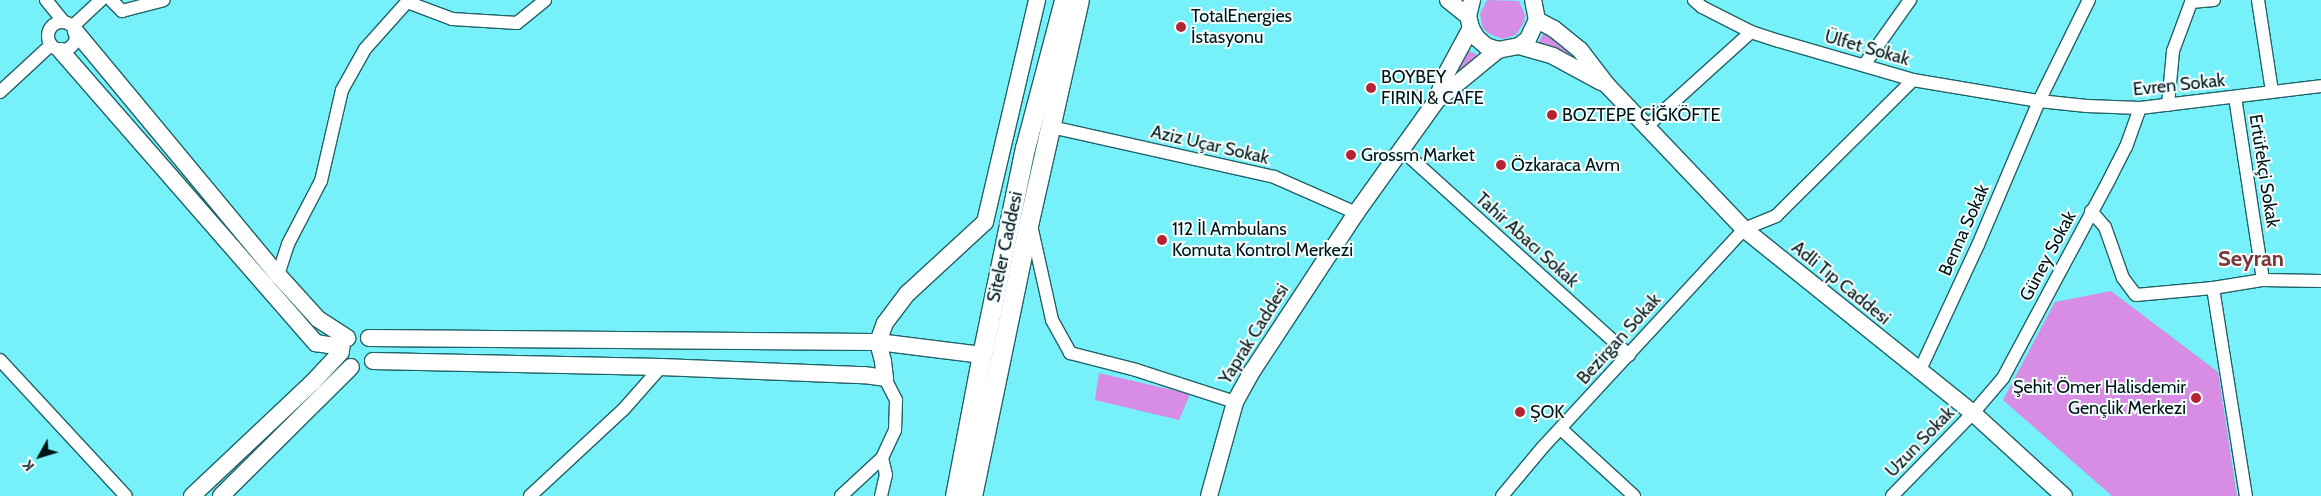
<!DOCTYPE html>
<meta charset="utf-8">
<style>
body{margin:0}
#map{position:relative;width:2321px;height:496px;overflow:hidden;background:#77f1f9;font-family:Cabin,sans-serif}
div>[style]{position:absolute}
.green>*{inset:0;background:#d68de3}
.roads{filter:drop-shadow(1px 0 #216368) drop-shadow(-1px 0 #216368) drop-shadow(0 1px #216368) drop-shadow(0 -1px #216368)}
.minor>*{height:12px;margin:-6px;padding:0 6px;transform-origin:6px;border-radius:6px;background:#fff}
.minor>.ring{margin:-6px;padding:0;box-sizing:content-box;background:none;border:12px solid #fff;border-radius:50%}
.tertiary>*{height:16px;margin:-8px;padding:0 8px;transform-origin:8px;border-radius:8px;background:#fff}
.secondary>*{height:19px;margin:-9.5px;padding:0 9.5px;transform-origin:9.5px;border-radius:9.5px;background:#fff}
.dots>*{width:14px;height:14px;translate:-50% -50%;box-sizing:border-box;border:2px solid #f4feff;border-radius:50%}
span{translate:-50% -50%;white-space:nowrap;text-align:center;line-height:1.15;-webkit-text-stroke:4px #f4feff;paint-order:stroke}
.poi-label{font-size:18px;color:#001416}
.left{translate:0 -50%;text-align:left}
.right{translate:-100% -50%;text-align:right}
.street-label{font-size:18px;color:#001416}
.district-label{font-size:22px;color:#7e3637;font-weight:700}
.north{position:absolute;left:15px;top:431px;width:50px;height:50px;-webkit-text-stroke:4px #f4feff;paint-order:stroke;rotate:231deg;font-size:14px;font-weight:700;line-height:20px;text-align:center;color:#001416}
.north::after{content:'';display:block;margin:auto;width:18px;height:22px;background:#001416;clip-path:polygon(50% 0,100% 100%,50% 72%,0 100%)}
</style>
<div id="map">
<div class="green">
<div style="clip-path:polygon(1487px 0,1519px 1px,1525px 15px,1524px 22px,1516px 35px,1502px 39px,1488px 33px,1483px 28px,1480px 14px)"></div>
<div style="clip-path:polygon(1544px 32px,1569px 49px,1569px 55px,1565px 55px,1539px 42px)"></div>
<div style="clip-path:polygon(1467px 50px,1478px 55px,1449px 83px)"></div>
<div style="clip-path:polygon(2111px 291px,2218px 372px,2237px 496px,2112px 496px,2003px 400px,2055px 302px)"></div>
<div style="clip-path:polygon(1099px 373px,1190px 394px,1179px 420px,1095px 400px)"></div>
</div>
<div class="roads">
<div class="minor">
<div style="left:46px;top:0;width:28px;rotate:51deg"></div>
<div style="left:111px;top:0;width:16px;rotate:45deg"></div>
<div style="left:122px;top:11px;width:43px;rotate:-14.7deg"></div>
<div style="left:1694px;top:0;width:11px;rotate:41deg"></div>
<div style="left:1702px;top:7px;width:55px;rotate:27deg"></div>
<div style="left:1751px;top:32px;width:29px;rotate:18deg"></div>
<div style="left:1779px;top:41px;width:140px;rotate:16.2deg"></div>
<div style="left:1913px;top:80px;width:128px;rotate:9.5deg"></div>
<div style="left:2039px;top:101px;width:48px;rotate:5.9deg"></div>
<div style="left:2087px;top:106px;width:53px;rotate:2.2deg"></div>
<div style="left:2140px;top:108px;width:182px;rotate:-6.9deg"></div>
<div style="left:2258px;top:0;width:92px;rotate:81.3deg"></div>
<div style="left:2191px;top:2px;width:23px;rotate:-5deg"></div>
<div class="ring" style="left:48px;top:22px;width:16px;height:16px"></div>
<div style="left:73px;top:26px;width:38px;rotate:-43deg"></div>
<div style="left:1864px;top:65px;width:80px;rotate:-54.7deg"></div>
<div style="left:0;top:92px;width:69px;rotate:-42.7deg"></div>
<div style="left:2235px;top:97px;width:185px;rotate:81.3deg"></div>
<div style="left:2168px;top:105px;width:54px;rotate:-84.7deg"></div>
<div style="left:2173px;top:51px;width:54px;rotate:-69.6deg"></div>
<div style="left:1647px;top:126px;width:140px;rotate:-42.1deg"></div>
<div style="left:1051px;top:127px;width:229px;rotate:12.6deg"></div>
<div style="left:1274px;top:177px;width:90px;rotate:23.7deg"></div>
<div style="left:1402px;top:150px;width:306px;rotate:42.1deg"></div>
<div style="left:2091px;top:211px;width:21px;rotate:49deg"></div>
<div style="left:2105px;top:227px;width:54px;rotate:70.6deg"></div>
<div style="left:2123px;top:278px;width:21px;rotate:53deg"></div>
<div style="left:2136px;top:295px;width:77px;rotate:-5.2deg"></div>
<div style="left:2213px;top:288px;width:51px;rotate:-9.1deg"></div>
<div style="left:2263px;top:280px;width:58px;rotate:1deg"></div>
<div style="left:1031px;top:225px;width:97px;rotate:77.5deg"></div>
<div style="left:1052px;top:320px;width:38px;rotate:61deg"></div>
<div style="left:1070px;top:353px;width:68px;rotate:14.4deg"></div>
<div style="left:1136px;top:370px;width:104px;rotate:17.9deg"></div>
<div style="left:278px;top:275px;width:33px;rotate:-72deg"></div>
<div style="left:288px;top:244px;width:71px;rotate:-62.4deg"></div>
<div style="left:321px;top:181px;width:93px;rotate:-77deg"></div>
<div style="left:342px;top:90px;width:47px;rotate:-60.7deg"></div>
<div style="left:365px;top:49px;width:63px;rotate:-48.2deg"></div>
<div style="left:407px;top:2px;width:48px;rotate:20.7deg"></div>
<div style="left:452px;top:19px;width:65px;rotate:3.5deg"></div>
<div style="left:517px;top:23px;width:36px;rotate:-39deg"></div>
<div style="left:2213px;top:288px;width:211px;rotate:81deg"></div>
<div style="left:0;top:360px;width:185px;rotate:47.2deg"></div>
<div style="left:1919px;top:372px;width:140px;rotate:-65.1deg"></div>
<div style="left:1978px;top:245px;width:156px;rotate:-67deg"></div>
<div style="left:2039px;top:101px;width:113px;rotate:-63.7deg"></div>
<div style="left:1561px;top:429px;width:99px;rotate:42.5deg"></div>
<div style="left:530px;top:496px;width:127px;rotate:-42.8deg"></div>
<div style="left:623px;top:410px;width:57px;rotate:-48.5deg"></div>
<div style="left:841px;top:496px;width:56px;rotate:-42.8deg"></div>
<div style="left:882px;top:458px;width:31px;rotate:-65deg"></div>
<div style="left:895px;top:430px;width:30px;rotate:-88deg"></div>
<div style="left:896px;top:400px;width:25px;rotate:-117deg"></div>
<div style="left:881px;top:496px;width:22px;rotate:-77deg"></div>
<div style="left:886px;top:475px;width:17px;rotate:-103deg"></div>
<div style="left:1502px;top:496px;width:64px;rotate:-50.1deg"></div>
<div style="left:1543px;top:447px;width:297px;rotate:-47.3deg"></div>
<div style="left:1744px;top:229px;width:35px;rotate:-22deg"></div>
<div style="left:1776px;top:216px;width:193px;rotate:-44.8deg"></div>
<div style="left:1892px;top:496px;width:116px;rotate:-45.7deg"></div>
<div style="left:1973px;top:413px;width:46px;rotate:-49.4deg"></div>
<div style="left:2003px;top:378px;width:225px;rotate:-61.8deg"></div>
<div style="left:2109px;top:180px;width:37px;rotate:-63deg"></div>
<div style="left:2126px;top:147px;width:41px;rotate:-70.3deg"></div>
</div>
<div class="tertiary">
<div style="left:1448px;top:0;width:26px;rotate:39deg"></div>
<div style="left:1472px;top:0;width:16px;rotate:104deg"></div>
<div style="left:1468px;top:16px;width:12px;rotate:76deg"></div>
<div style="left:1471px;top:28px;width:12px;rotate:59deg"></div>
<div style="left:1477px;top:38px;width:12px;rotate:42deg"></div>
<div style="left:1486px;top:46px;width:13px;rotate:18deg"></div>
<div style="left:1498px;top:50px;width:21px;rotate:-11deg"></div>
<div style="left:1519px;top:46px;width:11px;rotate:-38deg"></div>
<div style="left:1528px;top:39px;width:21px;rotate:-65deg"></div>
<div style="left:1537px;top:20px;width:20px;rotate:-101deg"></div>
<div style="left:1537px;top:20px;width:19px;rotate:28deg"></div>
<div style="left:1554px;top:29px;width:33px;rotate:39deg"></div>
<div style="left:1580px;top:50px;width:44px;rotate:52.4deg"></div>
<div style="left:1607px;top:85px;width:199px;rotate:46.4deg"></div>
<div style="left:1744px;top:229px;width:294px;rotate:38.8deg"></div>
<div style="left:1973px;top:413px;width:123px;rotate:42.4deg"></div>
<div style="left:76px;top:32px;width:316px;rotate:50.3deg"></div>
<div style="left:278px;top:275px;width:59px;rotate:47.7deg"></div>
<div style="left:318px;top:319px;width:35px;rotate:33deg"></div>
<div style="left:1519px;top:46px;width:35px;rotate:16deg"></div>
<div style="left:1553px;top:56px;width:55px;rotate:28.4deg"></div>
<div style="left:61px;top:51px;width:388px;rotate:48.9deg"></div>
<div style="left:316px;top:343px;width:26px;rotate:9deg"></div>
<div style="left:1437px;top:100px;width:25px;rotate:-72deg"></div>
<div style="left:1445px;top:76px;width:55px;rotate:-61.6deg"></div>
<div style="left:369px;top:338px;width:509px;rotate:0.45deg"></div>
<div style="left:878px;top:342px;width:20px;rotate:-70deg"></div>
<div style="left:885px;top:323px;width:38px;rotate:-53deg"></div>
<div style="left:908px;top:293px;width:105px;rotate:-42.7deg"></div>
<div style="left:985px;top:222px;width:228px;rotate:-76.8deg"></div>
<div style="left:373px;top:361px;width:288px;rotate:1.2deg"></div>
<div style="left:661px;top:367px;width:203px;rotate:2.3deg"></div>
<div style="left:864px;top:375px;width:21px;rotate:8deg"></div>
<div style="left:885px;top:378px;width:17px;rotate:-97deg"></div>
<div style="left:883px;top:361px;width:20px;rotate:-105deg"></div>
<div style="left:878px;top:342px;width:105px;rotate:7.1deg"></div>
<div style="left:192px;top:496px;width:166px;rotate:-43.3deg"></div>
<div style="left:313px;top:382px;width:41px;rotate:-47deg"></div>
<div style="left:221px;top:496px;width:183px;rotate:-44.8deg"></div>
<div style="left:1209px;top:496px;width:98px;rotate:-74.5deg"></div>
<div style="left:1235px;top:402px;width:37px;rotate:-61deg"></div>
<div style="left:1253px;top:370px;width:188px;rotate:-56.7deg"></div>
<div style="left:1356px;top:213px;width:139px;rotate:-54.4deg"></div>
<div style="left:1437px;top:100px;width:79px;rotate:-39.3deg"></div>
</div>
<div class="secondary">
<div style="left:955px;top:496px;width:144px;rotate:-79.2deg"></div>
<div style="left:982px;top:355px;width:211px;rotate:-78.3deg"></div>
<div style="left:1025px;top:148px;width:153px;rotate:-75.2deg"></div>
<div style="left:972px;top:496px;width:281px;rotate:-78.3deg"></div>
<div style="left:1029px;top:221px;width:227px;rotate:-77.3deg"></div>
</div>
</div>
<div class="dots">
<div style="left:1181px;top:27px;background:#b52333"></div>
<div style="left:1371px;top:88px;background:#b52333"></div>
<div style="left:1552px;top:115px;background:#b52333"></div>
<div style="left:1351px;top:155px;background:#b52333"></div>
<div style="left:1501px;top:165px;background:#b52333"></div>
<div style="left:1162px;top:240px;background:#b52333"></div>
<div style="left:2196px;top:398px;background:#b52333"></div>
<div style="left:1520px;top:412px;background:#b52333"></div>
</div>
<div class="poi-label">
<span class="left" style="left:1191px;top:27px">TotalEnergies<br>İstasyonu</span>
<span class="left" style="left:1381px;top:88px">BOYBEY<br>FIRIN &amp; CAFE</span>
<span class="left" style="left:1562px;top:115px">BOZTEPE ÇİĞKÖFTE</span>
<span class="left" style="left:1361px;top:155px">Grossm Market</span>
<span class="left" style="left:1511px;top:165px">Özkaraca Avm</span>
<span class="left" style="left:1172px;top:240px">112 İl Ambulans<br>Komuta Kontrol Merkezi</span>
<span class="right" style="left:2186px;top:398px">Şehit Ömer Halisdemir<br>Gençlik Merkezi</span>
<span class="left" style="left:1530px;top:412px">ŞOK</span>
</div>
<div class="street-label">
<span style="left:1867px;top:48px;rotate:16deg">Ülfet Sokak</span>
<span style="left:2179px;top:85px;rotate:-6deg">Evren Sokak</span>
<span style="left:1210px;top:145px;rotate:13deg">Aziz Uçar Sokak</span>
<span style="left:2264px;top:171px;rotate:81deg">Ertüfekçi Sokak</span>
<span style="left:1964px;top:230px;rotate:-66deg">Benna Sokak</span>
<span style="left:1527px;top:240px;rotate:42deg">Tahir Abacı Sokak</span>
<span style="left:1005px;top:247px;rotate:-78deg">Siteler Caddesi</span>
<span style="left:2048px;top:256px;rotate:-62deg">Güney Sokak</span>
<span style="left:1841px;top:283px;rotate:39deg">Adli Tıp Caddesi</span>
<span style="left:1254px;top:334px;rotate:-58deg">Yaprak Caddesi</span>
<span style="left:1619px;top:339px;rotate:-48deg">Bezirgan Sokak</span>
<span style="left:1920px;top:442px;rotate:-46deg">Uzun Sokak</span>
</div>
<div class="district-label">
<span style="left:2251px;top:259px">Seyran</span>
</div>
<div class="north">K</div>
</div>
